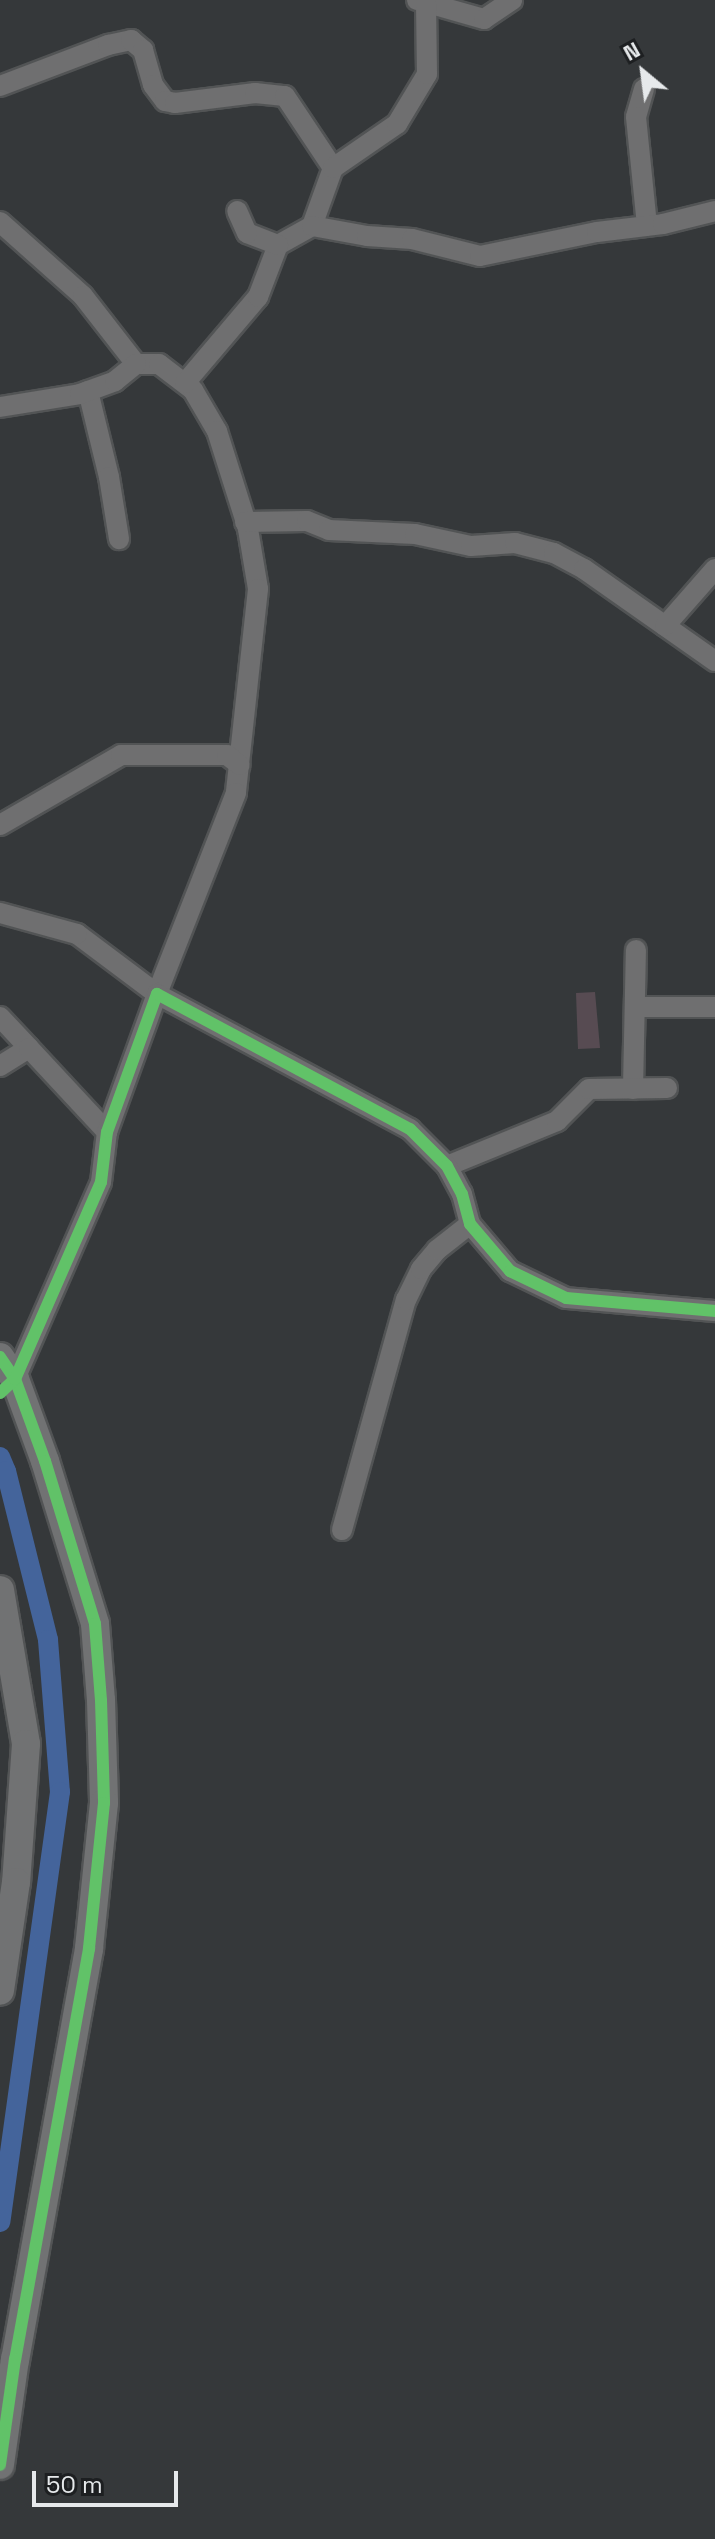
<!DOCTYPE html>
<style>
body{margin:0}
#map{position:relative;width:715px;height:2539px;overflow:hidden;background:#35383a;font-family:"Space Grotesk",sans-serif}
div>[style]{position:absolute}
.canal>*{height:20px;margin:-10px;padding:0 10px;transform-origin:10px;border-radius:10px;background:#44649b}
.building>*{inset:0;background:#574b52}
.roads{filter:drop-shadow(2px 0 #525455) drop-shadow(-2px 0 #525455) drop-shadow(0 2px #525455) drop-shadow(0 -2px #525455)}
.street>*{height:20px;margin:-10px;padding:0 10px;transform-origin:10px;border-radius:10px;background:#6f6f70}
.secondary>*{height:28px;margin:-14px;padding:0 14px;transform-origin:14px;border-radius:14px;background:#717273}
.cycleway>*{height:12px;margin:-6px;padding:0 6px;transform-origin:6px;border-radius:6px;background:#61c268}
span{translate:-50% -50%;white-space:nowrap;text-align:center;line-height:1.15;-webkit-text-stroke:7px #1d1f21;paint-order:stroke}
.north{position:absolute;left:603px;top:32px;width:80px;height:80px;-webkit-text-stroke:6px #1d1f21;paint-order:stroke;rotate:331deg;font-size:22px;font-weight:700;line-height:32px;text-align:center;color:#e6e9eb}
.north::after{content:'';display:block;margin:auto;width:28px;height:36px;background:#e6e9eb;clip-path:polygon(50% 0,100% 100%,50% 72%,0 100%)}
.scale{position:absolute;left:32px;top:2471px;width:146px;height:36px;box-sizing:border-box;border:4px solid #e6e9eb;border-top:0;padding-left:10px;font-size:24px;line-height:28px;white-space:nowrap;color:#e6e9eb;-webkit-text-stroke:6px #1d1f21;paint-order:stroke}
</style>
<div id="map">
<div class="canal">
<div style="left:0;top:1457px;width:15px;rotate:67deg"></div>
<div style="left:6px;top:1471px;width:174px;rotate:76deg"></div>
<div style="left:48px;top:1640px;width:152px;rotate:85.5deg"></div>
<div style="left:60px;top:1792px;width:434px;rotate:97.9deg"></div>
</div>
<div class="building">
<div style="clip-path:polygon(595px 992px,600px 1048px,578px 1049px,576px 993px)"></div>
</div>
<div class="roads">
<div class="street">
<div style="left:417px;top:0;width:70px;rotate:15.8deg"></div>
<div style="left:484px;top:19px;width:34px;rotate:-34deg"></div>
<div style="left:0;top:86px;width:116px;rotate:-20.8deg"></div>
<div style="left:108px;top:45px;width:24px;rotate:-12deg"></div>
<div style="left:131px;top:40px;width:16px;rotate:40deg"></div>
<div style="left:143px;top:50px;width:36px;rotate:74deg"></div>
<div style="left:153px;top:85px;width:20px;rotate:53deg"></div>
<div style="left:165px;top:101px;width:10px;rotate:11deg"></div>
<div style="left:175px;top:103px;width:81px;rotate:-7.1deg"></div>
<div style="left:255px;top:93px;width:30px;rotate:6deg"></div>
<div style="left:285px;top:96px;width:87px;rotate:56.3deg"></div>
<div style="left:644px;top:89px;width:29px;rotate:106deg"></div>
<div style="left:636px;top:117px;width:109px;rotate:84.2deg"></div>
<div style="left:0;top:222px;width:111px;rotate:41.7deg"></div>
<div style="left:83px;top:296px;width:86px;rotate:52.1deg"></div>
<div style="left:136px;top:364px;width:23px"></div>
<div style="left:159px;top:364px;width:43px;rotate:37.4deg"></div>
<div style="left:193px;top:390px;width:48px;rotate:59.7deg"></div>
<div style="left:217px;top:431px;width:103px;rotate:72.4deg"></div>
<div style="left:248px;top:529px;width:61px;rotate:80.5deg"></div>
<div style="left:258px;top:589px;width:205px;rotate:96.2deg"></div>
<div style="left:236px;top:793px;width:216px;rotate:111.5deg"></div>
<div style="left:157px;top:994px;width:100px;rotate:-143.1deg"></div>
<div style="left:77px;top:934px;width:80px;rotate:-164.7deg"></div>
<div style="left:312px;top:226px;width:62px;rotate:-70.1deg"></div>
<div style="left:333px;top:168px;width:78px;rotate:-34.5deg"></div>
<div style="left:397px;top:124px;width:58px;rotate:-59deg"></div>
<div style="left:427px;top:74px;width:71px;rotate:-90.8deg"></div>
<div style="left:278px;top:245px;width:39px;rotate:-29deg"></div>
<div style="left:312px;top:226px;width:56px;rotate:10.3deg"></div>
<div style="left:367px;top:236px;width:45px;rotate:3.8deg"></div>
<div style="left:412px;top:239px;width:70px;rotate:14deg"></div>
<div style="left:480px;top:256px;width:119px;rotate:-11.6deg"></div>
<div style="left:597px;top:232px;width:66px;rotate:-6.9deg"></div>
<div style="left:663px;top:224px;width:54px;rotate:-14deg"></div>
<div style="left:185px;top:383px;width:113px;rotate:-49.7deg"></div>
<div style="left:258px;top:297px;width:56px;rotate:-69deg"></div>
<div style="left:278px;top:245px;width:33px;rotate:-159deg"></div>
<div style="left:247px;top:233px;width:24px;rotate:-114deg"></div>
<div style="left:88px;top:391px;width:89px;rotate:76.3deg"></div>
<div style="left:109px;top:477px;width:63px;rotate:80.8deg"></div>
<div style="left:0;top:407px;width:81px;rotate:-9.2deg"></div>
<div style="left:80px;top:394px;width:37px;rotate:-20deg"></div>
<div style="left:115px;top:381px;width:27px;rotate:-39deg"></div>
<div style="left:245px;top:522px;width:62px;rotate:-0.9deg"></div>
<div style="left:307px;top:521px;width:24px;rotate:22deg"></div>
<div style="left:329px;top:530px;width:86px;rotate:2.7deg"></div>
<div style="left:415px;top:534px;width:57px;rotate:12.1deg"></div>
<div style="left:471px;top:546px;width:44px;rotate:-3.9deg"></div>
<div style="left:515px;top:543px;width:40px;rotate:14.4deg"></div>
<div style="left:554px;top:553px;width:34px;rotate:28deg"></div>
<div style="left:584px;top:569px;width:160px;rotate:35.1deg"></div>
<div style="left:665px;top:626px;width:76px;rotate:-48.7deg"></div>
<div style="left:0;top:825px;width:140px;rotate:-30deg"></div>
<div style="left:121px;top:755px;width:106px"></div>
<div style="left:227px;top:755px;width:16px;rotate:38deg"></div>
<div style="left:635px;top:1007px;width:80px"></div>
<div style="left:0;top:1017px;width:42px;rotate:46.9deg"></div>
<div style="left:0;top:1066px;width:34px;rotate:-32deg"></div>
<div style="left:29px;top:1048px;width:115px;rotate:47.1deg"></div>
<div style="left:633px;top:1089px;width:139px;rotate:-88.8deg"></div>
<div style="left:447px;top:1166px;width:119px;rotate:-22.2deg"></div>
<div style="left:557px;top:1121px;width:45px;rotate:-45deg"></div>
<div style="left:589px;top:1089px;width:78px;rotate:-0.7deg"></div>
<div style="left:15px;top:1379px;width:215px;rotate:-66.4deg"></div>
<div style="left:101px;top:1182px;width:50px;rotate:-83.2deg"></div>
<div style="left:107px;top:1132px;width:147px;rotate:-70.1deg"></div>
<div style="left:157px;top:994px;width:287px;rotate:28.1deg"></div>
<div style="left:410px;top:1129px;width:52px;rotate:45deg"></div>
<div style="left:447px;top:1166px;width:32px;rotate:62deg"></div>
<div style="left:462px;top:1194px;width:31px;rotate:75deg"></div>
<div style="left:470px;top:1224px;width:62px;rotate:49.6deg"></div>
<div style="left:510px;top:1271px;width:62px;rotate:25.7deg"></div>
<div style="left:566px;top:1298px;width:150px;rotate:5deg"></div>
<div style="left:342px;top:1530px;width:239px;rotate:-74.5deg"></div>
<div style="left:406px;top:1300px;width:34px;rotate:-64deg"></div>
<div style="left:421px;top:1269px;width:25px;rotate:-50deg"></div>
<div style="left:437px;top:1250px;width:42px;rotate:-38.2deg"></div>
</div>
<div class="secondary">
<div style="left:0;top:1357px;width:27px;rotate:56deg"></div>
<div style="left:15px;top:1379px;width:87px;rotate:69.9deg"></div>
<div style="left:45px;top:1461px;width:170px;rotate:72.9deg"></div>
<div style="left:95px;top:1624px;width:76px;rotate:85.5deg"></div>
<div style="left:101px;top:1700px;width:103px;rotate:88.3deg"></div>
<div style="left:104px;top:1803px;width:147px;rotate:95.9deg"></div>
<div style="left:89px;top:1949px;width:417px;rotate:100.2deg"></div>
<div style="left:15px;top:2359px;width:107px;rotate:98.1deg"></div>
<div style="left:0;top:1590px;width:156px;rotate:80.4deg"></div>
<div style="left:26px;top:1744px;width:138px;rotate:94.1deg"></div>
<div style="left:16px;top:1882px;width:110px;rotate:98.4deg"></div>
</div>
</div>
<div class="cycleway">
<div style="left:0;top:1357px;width:27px;rotate:56deg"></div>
<div style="left:15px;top:1379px;width:87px;rotate:69.9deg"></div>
<div style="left:45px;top:1461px;width:170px;rotate:72.9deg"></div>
<div style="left:95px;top:1624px;width:76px;rotate:85.5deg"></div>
<div style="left:101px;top:1700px;width:103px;rotate:88.3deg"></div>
<div style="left:104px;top:1803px;width:147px;rotate:95.9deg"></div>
<div style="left:89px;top:1949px;width:417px;rotate:100.2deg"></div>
<div style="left:15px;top:2359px;width:107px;rotate:98.1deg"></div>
<div style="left:0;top:1393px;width:21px;rotate:-43deg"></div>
<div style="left:15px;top:1379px;width:215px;rotate:-66.4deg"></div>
<div style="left:101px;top:1182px;width:50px;rotate:-83.2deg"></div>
<div style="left:107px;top:1132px;width:147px;rotate:-70.1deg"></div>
<div style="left:157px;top:994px;width:287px;rotate:28.1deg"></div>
<div style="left:410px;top:1129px;width:52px;rotate:45deg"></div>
<div style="left:447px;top:1166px;width:32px;rotate:62deg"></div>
<div style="left:462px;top:1194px;width:31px;rotate:75deg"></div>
<div style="left:470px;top:1224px;width:62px;rotate:49.6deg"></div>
<div style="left:510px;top:1271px;width:62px;rotate:25.7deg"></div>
<div style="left:566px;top:1298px;width:150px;rotate:5deg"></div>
</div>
<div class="north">N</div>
<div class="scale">50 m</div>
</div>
